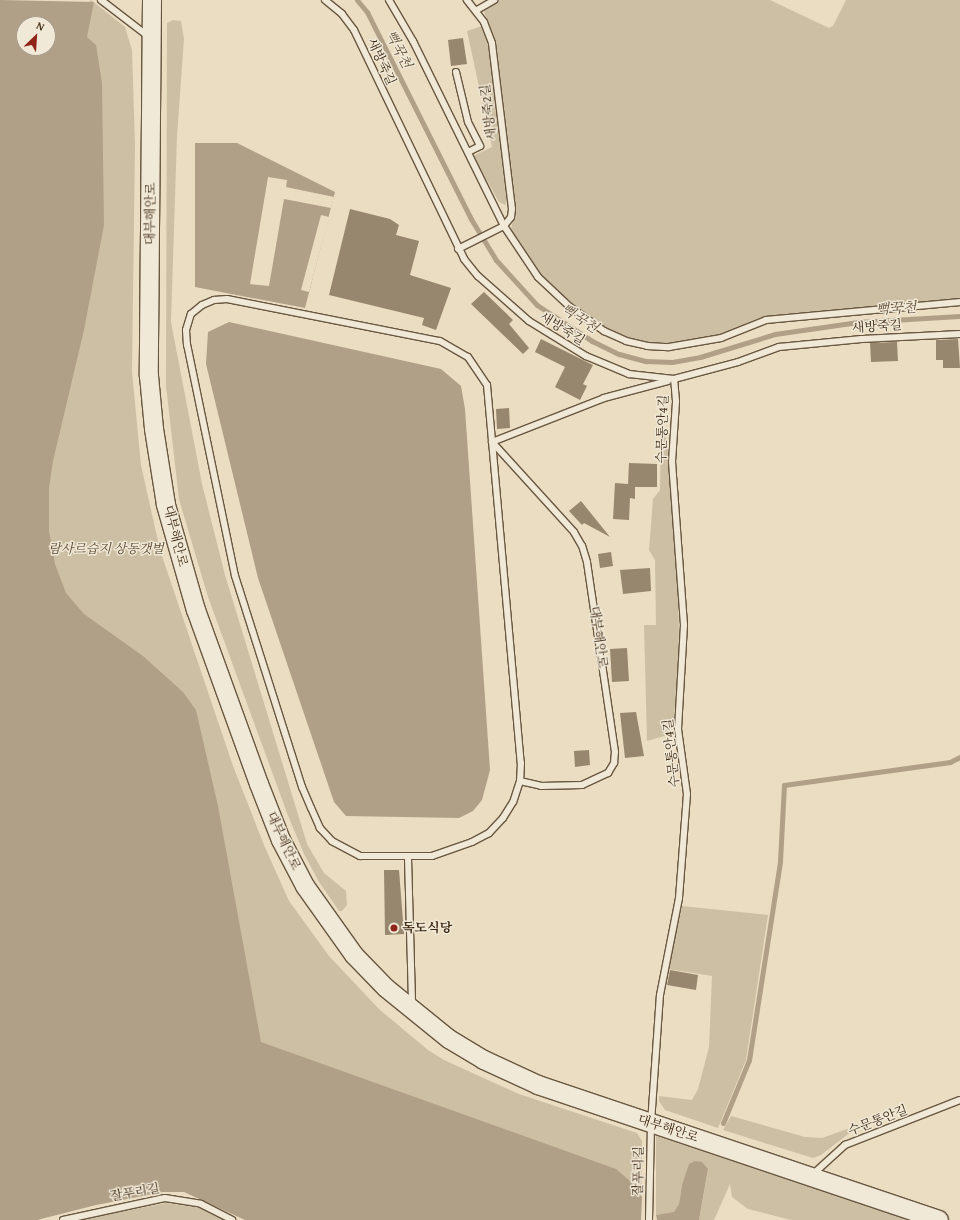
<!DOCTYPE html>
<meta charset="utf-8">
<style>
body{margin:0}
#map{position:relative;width:960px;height:1220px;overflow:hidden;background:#eaddc2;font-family:"Gentium Book Plus","Noto Serif KR",serif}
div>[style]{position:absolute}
.green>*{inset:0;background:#cdbfa4}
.water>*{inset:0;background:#b0a087}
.pier>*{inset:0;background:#eaddc2}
.stream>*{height:5px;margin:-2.5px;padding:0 2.5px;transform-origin:2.5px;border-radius:2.5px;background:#b0a087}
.building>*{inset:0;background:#97876e}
.roads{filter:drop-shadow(1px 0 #695740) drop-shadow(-1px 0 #695740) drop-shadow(0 1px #695740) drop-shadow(0 -1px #695740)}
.lane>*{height:6px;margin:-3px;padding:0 3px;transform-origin:3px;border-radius:3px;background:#f1e9d7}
.secondary>*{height:18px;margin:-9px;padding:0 9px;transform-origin:9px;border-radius:9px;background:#f1e9d7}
.dots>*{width:11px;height:11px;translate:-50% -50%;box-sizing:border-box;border:2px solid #f1e9d7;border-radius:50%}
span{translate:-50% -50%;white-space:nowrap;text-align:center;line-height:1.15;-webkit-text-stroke:3px #f1e9d7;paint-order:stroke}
.street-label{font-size:13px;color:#3e2a14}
.park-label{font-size:13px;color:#5b4831;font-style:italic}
.poi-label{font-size:13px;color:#3e2a14;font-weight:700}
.left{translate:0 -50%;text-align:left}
.water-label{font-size:14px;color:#604d36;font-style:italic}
.north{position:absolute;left:16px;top:16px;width:40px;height:40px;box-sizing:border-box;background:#f1e9d7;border:1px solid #a99d89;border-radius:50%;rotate:25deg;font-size:11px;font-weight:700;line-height:16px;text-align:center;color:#3e2a14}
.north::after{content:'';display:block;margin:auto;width:14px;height:18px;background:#8f2418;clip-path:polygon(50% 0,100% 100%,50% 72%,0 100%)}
</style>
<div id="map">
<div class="green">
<div style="clip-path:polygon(91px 0,125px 27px,132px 50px,135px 145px,132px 372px,141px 465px,160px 550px,233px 766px,264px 845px,289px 901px,329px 956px,379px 1009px,428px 1050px,444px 1060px,519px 1094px,637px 1133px,642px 1141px,641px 1217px,620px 1220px,264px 1074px,64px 748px,0 77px,48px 48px)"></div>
<div style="clip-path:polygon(500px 0,770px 0,829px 28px,833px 26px,846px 0,960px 0,960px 299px,763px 317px,719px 335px,670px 344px,647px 344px,604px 328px,572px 305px,541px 275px,511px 230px,515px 207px,496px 43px,484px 12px,486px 8px)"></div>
<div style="clip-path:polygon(173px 20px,181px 21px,184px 39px,177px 136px,171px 322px,202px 484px,225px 575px,307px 844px,324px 873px,346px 891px,347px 905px,342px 911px,339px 911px,319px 882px,304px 854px,287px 813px,208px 597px,179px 499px,166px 386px,167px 23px)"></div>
<div style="clip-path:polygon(482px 26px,488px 45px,508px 200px,505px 205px,499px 202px,473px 156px,492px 147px,467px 31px)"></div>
<div style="clip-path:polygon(661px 427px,667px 441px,678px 572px,679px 661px,673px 727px,668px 735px,647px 741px,644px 625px,656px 625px,655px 560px,649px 550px,653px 499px,660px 490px)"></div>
<div style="clip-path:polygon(682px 906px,768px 915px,746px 1060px,718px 1128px,665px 1110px,659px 1101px,659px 1096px,692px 1100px,698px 1089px,709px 1047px,712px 976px,668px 969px)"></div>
<div style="clip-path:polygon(731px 1116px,805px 1137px,822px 1138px,861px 1124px,821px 1155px,813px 1158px,723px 1130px)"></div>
<div style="clip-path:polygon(656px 1136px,839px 1196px,909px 1220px,791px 1220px,748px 1209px,732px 1197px,730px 1184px,714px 1220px,699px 1220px,708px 1170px,682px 1185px,679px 1204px,674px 1213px,656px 1215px)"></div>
<div style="clip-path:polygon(166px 1203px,202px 1208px,224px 1220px,79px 1220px)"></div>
</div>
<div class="water">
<div style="clip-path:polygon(evenodd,0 0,94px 2px,87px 37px,96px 45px,102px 83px,104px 225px,84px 330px,53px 461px,49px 488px,49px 531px,55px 564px,66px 593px,84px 614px,143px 656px,183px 692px,196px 710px,218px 806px,261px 1042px,616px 1169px,630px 1181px,642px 1197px,641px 1220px,245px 1220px,184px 1192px,163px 1192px,96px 1205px,37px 1220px,0 1220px,0 0,24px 24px,48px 24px,48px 48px,24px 48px,24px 24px)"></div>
<div style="clip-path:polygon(195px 143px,237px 143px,335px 192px,305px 308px,195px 287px)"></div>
<div style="clip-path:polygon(229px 322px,441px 369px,461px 386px,465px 409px,490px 770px,482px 800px,473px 811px,459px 818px,346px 816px,334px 802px,258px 578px,206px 364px,208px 332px)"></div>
<div style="clip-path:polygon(695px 1161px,702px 1162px,708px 1169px,699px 1220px,657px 1220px,656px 1215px,674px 1212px,679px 1204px,682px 1185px,689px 1164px)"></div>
</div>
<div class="pier">
<div style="clip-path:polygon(268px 177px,287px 180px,286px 187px,334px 197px,331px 208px,284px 199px,269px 286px,250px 284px)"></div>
<div style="clip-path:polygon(321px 215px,329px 217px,309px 292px,301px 290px)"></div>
</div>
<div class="stream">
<div style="left:357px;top:0;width:16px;rotate:50deg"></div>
<div style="left:367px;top:12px;width:232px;rotate:63.3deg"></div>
<div style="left:471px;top:219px;width:48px;rotate:58.6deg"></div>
<div style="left:496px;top:260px;width:61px;rotate:47.7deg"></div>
<div style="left:537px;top:305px;width:66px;rotate:33.2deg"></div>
<div style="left:592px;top:341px;width:30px;rotate:26deg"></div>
<div style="left:619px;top:354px;width:28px;rotate:15deg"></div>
<div style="left:646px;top:361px;width:26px;rotate:2deg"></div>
<div style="left:672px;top:362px;width:28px;rotate:-10deg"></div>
<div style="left:700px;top:357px;width:78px;rotate:-17deg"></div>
<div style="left:775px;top:334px;width:84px;rotate:-8.2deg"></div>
<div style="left:858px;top:322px;width:102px;rotate:-3.4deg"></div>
<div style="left:723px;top:1123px;width:68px;rotate:-67.6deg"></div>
<div style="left:749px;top:1060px;width:201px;rotate:-81.1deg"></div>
<div style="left:780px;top:861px;width:76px;rotate:-87deg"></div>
<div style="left:784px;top:785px;width:168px;rotate:-7.9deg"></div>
<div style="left:950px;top:762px;width:11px;rotate:-27deg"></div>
</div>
<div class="building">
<div style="clip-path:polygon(463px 38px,467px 64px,451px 66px,448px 40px)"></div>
<div style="clip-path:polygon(350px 209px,390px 219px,399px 225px,396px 235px,419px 241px,410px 275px,451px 288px,436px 330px,422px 325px,424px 318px,329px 295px)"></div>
<div style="clip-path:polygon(484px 292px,513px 320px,509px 324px,529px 348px,523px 354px,471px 304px)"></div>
<div style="clip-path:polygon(541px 339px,593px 365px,583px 384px,587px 386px,580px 400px,555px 387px,565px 367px,535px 352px)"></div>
<div style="clip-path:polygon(958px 339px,960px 368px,943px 368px,943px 360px,936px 360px,936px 340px)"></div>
<div style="clip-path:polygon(897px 342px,898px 361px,871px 362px,870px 343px)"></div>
<div style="clip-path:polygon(509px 408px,510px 428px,497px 429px,496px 409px)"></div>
<div style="clip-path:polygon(629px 463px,657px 464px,657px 487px,635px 487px,635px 499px,630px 498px,629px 520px,613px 519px,615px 483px,628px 484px)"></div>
<div style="clip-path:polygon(581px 501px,610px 537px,584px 523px,582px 525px,569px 511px)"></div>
<div style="clip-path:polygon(611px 552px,613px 566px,600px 568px,598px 554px)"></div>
<div style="clip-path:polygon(650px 568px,651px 591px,623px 594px,620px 570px)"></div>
<div style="clip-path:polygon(627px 648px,629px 681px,612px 682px,610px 649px)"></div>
<div style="clip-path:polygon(636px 712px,644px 756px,625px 758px,620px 713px)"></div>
<div style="clip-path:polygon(589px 750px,590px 765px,575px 767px,574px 751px)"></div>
<div style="clip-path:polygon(384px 870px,399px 870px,404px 934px,385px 935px)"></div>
<div style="clip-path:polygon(670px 970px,698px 975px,696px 990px,667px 985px)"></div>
</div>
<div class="roads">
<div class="lane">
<div style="left:101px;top:0;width:61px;rotate:37.6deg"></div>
<div style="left:325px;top:0;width:22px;rotate:39deg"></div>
<div style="left:342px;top:14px;width:20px;rotate:53deg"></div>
<div style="left:354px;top:30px;width:254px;rotate:64.3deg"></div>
<div style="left:464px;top:259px;width:22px;rotate:51deg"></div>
<div style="left:478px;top:276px;width:68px;rotate:41.4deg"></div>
<div style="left:529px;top:321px;width:67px;rotate:31.6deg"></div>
<div style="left:586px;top:356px;width:47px;rotate:22.7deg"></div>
<div style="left:629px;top:374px;width:45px;rotate:6.3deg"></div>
<div style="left:674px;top:379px;width:66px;rotate:-14.9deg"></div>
<div style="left:738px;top:362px;width:44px;rotate:-20.1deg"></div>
<div style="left:779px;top:347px;width:83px;rotate:-5.5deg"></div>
<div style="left:862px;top:339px;width:98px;rotate:-2.9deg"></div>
<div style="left:389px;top:0;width:48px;rotate:59.7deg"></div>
<div style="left:413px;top:41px;width:206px;rotate:63.8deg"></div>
<div style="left:504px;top:226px;width:61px;rotate:56.3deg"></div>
<div style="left:538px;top:277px;width:44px;rotate:43.2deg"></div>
<div style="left:570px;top:307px;width:42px;rotate:35.2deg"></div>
<div style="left:604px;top:331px;width:24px;rotate:24deg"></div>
<div style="left:626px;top:341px;width:22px;rotate:13deg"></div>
<div style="left:647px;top:346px;width:22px;rotate:3deg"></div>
<div style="left:669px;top:347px;width:53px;rotate:-9.8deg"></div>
<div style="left:721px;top:338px;width:48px;rotate:-21.8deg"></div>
<div style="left:766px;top:320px;width:195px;rotate:-5.3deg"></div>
<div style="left:477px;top:10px;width:20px;rotate:-30deg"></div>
<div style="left:456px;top:72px;width:51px;rotate:76.5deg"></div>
<div style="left:468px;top:122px;width:27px;rotate:63deg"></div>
<div style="left:480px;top:146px;width:13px;rotate:153deg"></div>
<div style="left:458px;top:249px;width:51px;rotate:-26.6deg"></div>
<div style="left:504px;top:226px;width:11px;rotate:-52deg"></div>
<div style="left:511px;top:217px;width:8px;rotate:-83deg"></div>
<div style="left:512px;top:209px;width:167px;rotate:-96.9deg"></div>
<div style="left:492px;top:43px;width:22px;rotate:-111deg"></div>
<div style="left:484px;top:22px;width:28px;rotate:-128deg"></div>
<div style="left:227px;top:299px;width:217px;rotate:11.2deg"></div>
<div style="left:440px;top:341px;width:32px;rotate:30deg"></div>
<div style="left:468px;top:357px;width:34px;rotate:56deg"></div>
<div style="left:487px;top:385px;width:380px;rotate:84.9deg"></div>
<div style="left:521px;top:763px;width:18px;rotate:93deg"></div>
<div style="left:520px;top:781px;width:22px;rotate:108deg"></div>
<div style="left:513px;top:802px;width:19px;rotate:122deg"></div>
<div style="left:503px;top:818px;width:21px;rotate:133deg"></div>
<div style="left:489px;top:833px;width:19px;rotate:152deg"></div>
<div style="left:472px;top:842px;width:42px;rotate:160.7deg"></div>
<div style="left:432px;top:856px;width:72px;rotate:180deg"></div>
<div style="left:360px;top:856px;width:32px;rotate:-152deg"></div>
<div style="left:332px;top:841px;width:18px;rotate:-133deg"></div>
<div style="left:320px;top:828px;width:22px;rotate:-114deg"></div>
<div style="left:311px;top:808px;width:23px;rotate:-113deg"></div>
<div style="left:302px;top:787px;width:221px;rotate:-107.6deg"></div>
<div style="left:235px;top:576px;width:236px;rotate:-101.7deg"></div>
<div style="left:187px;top:345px;width:15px;rotate:-94deg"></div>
<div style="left:186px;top:330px;width:17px;rotate:-73deg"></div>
<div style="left:191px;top:314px;width:14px;rotate:-39deg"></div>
<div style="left:202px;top:305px;width:13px;rotate:-23deg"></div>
<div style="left:214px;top:300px;width:13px;rotate:-4deg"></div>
<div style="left:520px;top:781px;width:22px;rotate:13deg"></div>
<div style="left:541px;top:786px;width:41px;rotate:-1.4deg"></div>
<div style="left:582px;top:785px;width:29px;rotate:-25deg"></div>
<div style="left:608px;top:773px;width:12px;rotate:-59deg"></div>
<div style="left:614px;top:763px;width:11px;rotate:-85deg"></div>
<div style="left:615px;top:752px;width:192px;rotate:-98.4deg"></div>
<div style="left:587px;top:562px;width:17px;rotate:-107deg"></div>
<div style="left:582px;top:546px;width:16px;rotate:-120deg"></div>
<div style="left:574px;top:532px;width:122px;rotate:-132.3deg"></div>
<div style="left:492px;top:442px;width:120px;rotate:-21.4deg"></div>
<div style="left:604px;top:398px;width:66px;rotate:-14.9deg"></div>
<div style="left:408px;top:858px;width:146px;rotate:88.4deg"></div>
<div style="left:812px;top:1175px;width:45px;rotate:-42.3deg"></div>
<div style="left:845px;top:1145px;width:123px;rotate:-21.4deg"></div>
<div style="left:63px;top:1220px;width:104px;rotate:-12.2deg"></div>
<div style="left:165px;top:1198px;width:36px;rotate:9deg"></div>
<div style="left:201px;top:1204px;width:35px;rotate:27deg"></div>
<div style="left:649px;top:1220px;width:97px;rotate:-88.8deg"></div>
<div style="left:651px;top:1123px;width:128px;rotate:-86deg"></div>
<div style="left:660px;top:995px;width:99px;rotate:-78.9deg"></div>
<div style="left:679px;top:898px;width:104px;rotate:-85.6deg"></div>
<div style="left:687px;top:794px;width:66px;rotate:-97.9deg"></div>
<div style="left:678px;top:729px;width:104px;rotate:-86.7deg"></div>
<div style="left:684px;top:625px;width:163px;rotate:-94.2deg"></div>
<div style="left:672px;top:462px;width:61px;rotate:-86.2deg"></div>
<div style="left:676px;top:401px;width:22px;rotate:-95deg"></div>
</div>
<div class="secondary">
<div style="left:152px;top:0;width:376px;rotate:90.5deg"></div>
<div style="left:149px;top:376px;width:53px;rotate:84.6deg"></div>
<div style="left:154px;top:429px;width:77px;rotate:81deg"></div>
<div style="left:166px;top:505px;width:109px;rotate:74.1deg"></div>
<div style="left:196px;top:610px;width:185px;rotate:70.1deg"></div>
<div style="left:259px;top:784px;width:60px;rotate:68.6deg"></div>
<div style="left:281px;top:840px;width:52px;rotate:62.4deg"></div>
<div style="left:305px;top:886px;width:85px;rotate:54.6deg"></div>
<div style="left:354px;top:955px;width:46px;rotate:45.9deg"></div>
<div style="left:386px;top:988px;width:81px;rotate:39deg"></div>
<div style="left:449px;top:1039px;width:41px;rotate:31deg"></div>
<div style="left:484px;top:1060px;width:60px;rotate:24.8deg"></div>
<div style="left:538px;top:1085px;width:423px;rotate:18.6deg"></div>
</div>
</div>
<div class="dots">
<div style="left:394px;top:928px;background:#8f2418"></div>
</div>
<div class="street-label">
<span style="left:381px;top:62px;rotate:65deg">새방죽길</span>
<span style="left:489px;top:112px;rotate:-97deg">새방죽2길</span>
<span style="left:151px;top:214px;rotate:-89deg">대부해안로</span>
<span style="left:877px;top:327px;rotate:-4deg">새방죽길</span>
<span style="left:562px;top:329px;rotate:32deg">새방죽길</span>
<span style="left:663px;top:429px;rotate:-88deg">수문통안4길</span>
<span style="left:175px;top:536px;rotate:76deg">대부해안로</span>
<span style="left:598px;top:637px;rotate:82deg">대부해안로</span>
<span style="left:672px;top:753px;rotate:-96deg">수문통안4길</span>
<span style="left:283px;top:841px;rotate:65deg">대부해안로</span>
<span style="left:878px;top:1121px;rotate:-21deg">수문통안길</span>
<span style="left:668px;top:1129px;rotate:18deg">대부해안로</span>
<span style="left:639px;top:1171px;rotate:-89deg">잘푸리길</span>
<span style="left:135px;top:1193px;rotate:-10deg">잘푸리길</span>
</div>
<div class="park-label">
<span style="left:106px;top:549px">람사르습지 상동갯벌</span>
</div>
<div class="poi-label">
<span class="left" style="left:402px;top:928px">독도식당</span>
</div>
<div class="water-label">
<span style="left:399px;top:49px;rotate:63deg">뻑꾹천</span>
<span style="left:896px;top:308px;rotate:-3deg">뻑꾹천</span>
<span style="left:580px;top:318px;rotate:33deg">뻑꾹천</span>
</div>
<div class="north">N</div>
</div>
